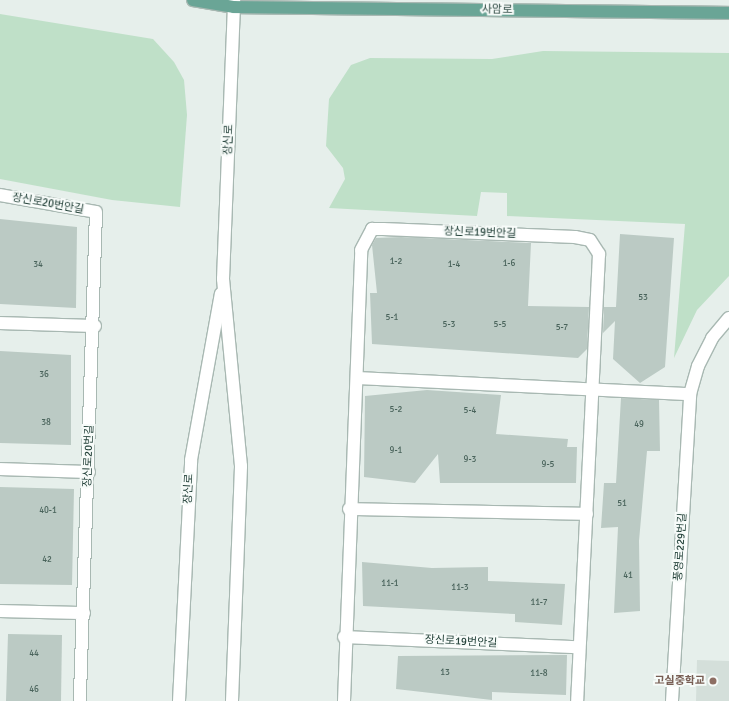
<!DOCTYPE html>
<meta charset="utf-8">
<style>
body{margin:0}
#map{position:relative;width:729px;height:701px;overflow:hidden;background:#e6efeb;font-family:Signika,"Noto Sans KR",sans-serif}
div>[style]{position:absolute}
.built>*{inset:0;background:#d4dfda}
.green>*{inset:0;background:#bfe0c8}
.building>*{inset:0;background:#bbcac4}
.roads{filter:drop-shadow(1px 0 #a8b8b2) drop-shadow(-1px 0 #a8b8b2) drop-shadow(0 1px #a8b8b2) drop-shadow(0 -1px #a8b8b2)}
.lane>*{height:12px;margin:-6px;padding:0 6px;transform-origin:6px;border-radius:6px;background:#fff}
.street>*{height:12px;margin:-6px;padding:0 6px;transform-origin:6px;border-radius:6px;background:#fff}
.secondary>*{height:12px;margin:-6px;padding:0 6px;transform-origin:6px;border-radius:6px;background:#fff}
.primary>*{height:12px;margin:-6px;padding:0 6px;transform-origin:6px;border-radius:6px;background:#6aa596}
.dots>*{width:11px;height:11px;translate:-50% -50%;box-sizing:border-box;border:2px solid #f7fbf9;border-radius:50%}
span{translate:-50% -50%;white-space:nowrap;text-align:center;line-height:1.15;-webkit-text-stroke:4px #f7fbf9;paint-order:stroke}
.number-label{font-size:9px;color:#4a645c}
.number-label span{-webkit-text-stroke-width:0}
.street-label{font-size:11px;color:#24423a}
.education-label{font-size:11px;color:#785e54;font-weight:700}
.right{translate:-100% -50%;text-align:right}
</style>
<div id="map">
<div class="built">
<div style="clip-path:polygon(697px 660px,729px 661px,729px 701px,696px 701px)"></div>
</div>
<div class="green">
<div style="clip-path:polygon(0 14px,153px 39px,174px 62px,184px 80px,187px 115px,180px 207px,112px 200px,0 179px)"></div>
<div style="clip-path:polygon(543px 51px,729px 53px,729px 276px,697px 310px,674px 358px,685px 224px,507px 216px,507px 193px,481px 192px,477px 216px,329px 208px,345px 179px,343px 168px,326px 146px,329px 99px,351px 65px,370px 58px,492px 59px)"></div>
</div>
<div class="building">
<div style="clip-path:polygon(0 219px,77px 227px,76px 308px,0 304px)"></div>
<div style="clip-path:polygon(620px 234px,674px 238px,665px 367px,640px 383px,613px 359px,615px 321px,603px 333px,604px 307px,616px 307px)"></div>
<div style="clip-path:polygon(401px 237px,531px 243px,528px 306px,589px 307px,587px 349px,578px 358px,372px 344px,370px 293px,377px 293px,372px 245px,376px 238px)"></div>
<div style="clip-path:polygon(0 351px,71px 355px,71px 445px,0 443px)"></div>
<div style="clip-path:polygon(427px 390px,501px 395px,496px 434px,568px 439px,567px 447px,577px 447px,576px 483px,440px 483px,438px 454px,415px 483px,364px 477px,365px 396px)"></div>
<div style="clip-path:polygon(621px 398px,659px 400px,660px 451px,647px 451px,639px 541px,640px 611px,614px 613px,618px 527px,601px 528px,604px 483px,616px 483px)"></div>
<div style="clip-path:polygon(0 487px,74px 489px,72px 585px,0 584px)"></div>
<div style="clip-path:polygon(362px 562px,432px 568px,488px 567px,488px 581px,565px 584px,562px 625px,515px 622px,515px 614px,363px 606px)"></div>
<div style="clip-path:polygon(8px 634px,62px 635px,61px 701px,6px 701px)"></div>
<div style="clip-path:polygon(567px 655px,566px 695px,492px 692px,492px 700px,396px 689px,398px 656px)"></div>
</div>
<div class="roads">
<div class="lane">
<div style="left:0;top:195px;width:97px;rotate:10deg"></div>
<div style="left:96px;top:212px;width:489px;rotate:91.9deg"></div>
<div style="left:0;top:323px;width:95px;rotate:1.8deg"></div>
<div style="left:0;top:469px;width:89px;rotate:1.9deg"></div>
<div style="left:0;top:611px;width:84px;rotate:1.4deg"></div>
</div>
<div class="street">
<div style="left:358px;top:378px;width:332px;rotate:2.8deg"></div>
<div style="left:349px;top:509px;width:238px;rotate:1.2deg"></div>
<div style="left:344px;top:637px;width:233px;rotate:2.5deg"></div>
<div style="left:344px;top:701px;width:451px;rotate:-87.8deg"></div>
<div style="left:361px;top:250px;width:24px;rotate:-62deg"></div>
<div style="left:372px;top:229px;width:11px"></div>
<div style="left:383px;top:229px;width:192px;rotate:2.4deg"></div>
<div style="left:575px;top:237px;width:15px;rotate:11deg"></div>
<div style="left:590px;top:240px;width:17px;rotate:57deg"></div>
<div style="left:599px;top:254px;width:448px;rotate:92.8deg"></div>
<div style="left:672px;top:701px;width:308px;rotate:-86.6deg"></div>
<div style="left:690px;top:394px;width:29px;rotate:-74deg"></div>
<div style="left:698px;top:366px;width:31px;rotate:-63deg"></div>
<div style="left:712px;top:338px;width:26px;rotate:-50deg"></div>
</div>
<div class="secondary">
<div style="left:179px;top:701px;width:241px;rotate:-87.1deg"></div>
<div style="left:191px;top:460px;width:169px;rotate:-79.8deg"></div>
<div style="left:232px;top:701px;width:235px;rotate:-87.8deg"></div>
<div style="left:241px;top:466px;width:188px;rotate:-95.5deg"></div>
<div style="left:223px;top:279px;width:279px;rotate:-87.7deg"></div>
</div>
<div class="primary">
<div style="left:193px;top:0;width:42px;rotate:9.7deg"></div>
<div style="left:234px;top:7px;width:495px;rotate:0.7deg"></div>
</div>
</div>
<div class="dots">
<div style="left:713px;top:681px;background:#8d6e63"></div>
</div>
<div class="number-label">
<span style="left:396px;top:262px">1-2</span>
<span style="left:509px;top:264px">1-6</span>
<span style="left:38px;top:265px">34</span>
<span style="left:454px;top:265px">1-4</span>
<span style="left:643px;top:298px">53</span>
<span style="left:392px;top:318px">5-1</span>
<span style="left:449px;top:325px">5-3</span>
<span style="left:500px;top:325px">5-5</span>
<span style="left:562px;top:328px">5-7</span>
<span style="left:44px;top:375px">36</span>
<span style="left:396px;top:410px">5-2</span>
<span style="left:470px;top:411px">5-4</span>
<span style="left:46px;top:423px">38</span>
<span style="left:639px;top:425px">49</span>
<span style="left:396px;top:451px">9-1</span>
<span style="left:470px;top:460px">9-3</span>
<span style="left:548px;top:465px">9-5</span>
<span style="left:622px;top:504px">51</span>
<span style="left:48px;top:511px">40-1</span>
<span style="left:47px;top:560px">42</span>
<span style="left:628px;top:576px">41</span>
<span style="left:390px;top:584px">11-1</span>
<span style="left:460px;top:588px">11-3</span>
<span style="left:539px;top:603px">11-7</span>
<span style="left:34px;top:654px">44</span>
<span style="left:445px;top:673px">13</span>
<span style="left:539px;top:674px">11-8</span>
<span style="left:34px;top:690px">46</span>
</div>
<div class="street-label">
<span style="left:497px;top:10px;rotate:1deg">사암로</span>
<span style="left:229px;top:140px;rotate:-88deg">장신로</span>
<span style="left:48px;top:204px;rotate:10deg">장신로20번안길</span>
<span style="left:480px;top:233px;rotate:2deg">장신로19번안길</span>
<span style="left:89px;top:456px;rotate:-88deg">장신로20번길</span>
<span style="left:189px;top:489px;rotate:-87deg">장신로</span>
<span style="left:681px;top:547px;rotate:-86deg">풍영로229번길</span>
<span style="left:461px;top:642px;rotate:3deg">장신로19번안길</span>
</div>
<div class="education-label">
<span class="right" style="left:705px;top:681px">고실중학교</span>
</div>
</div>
